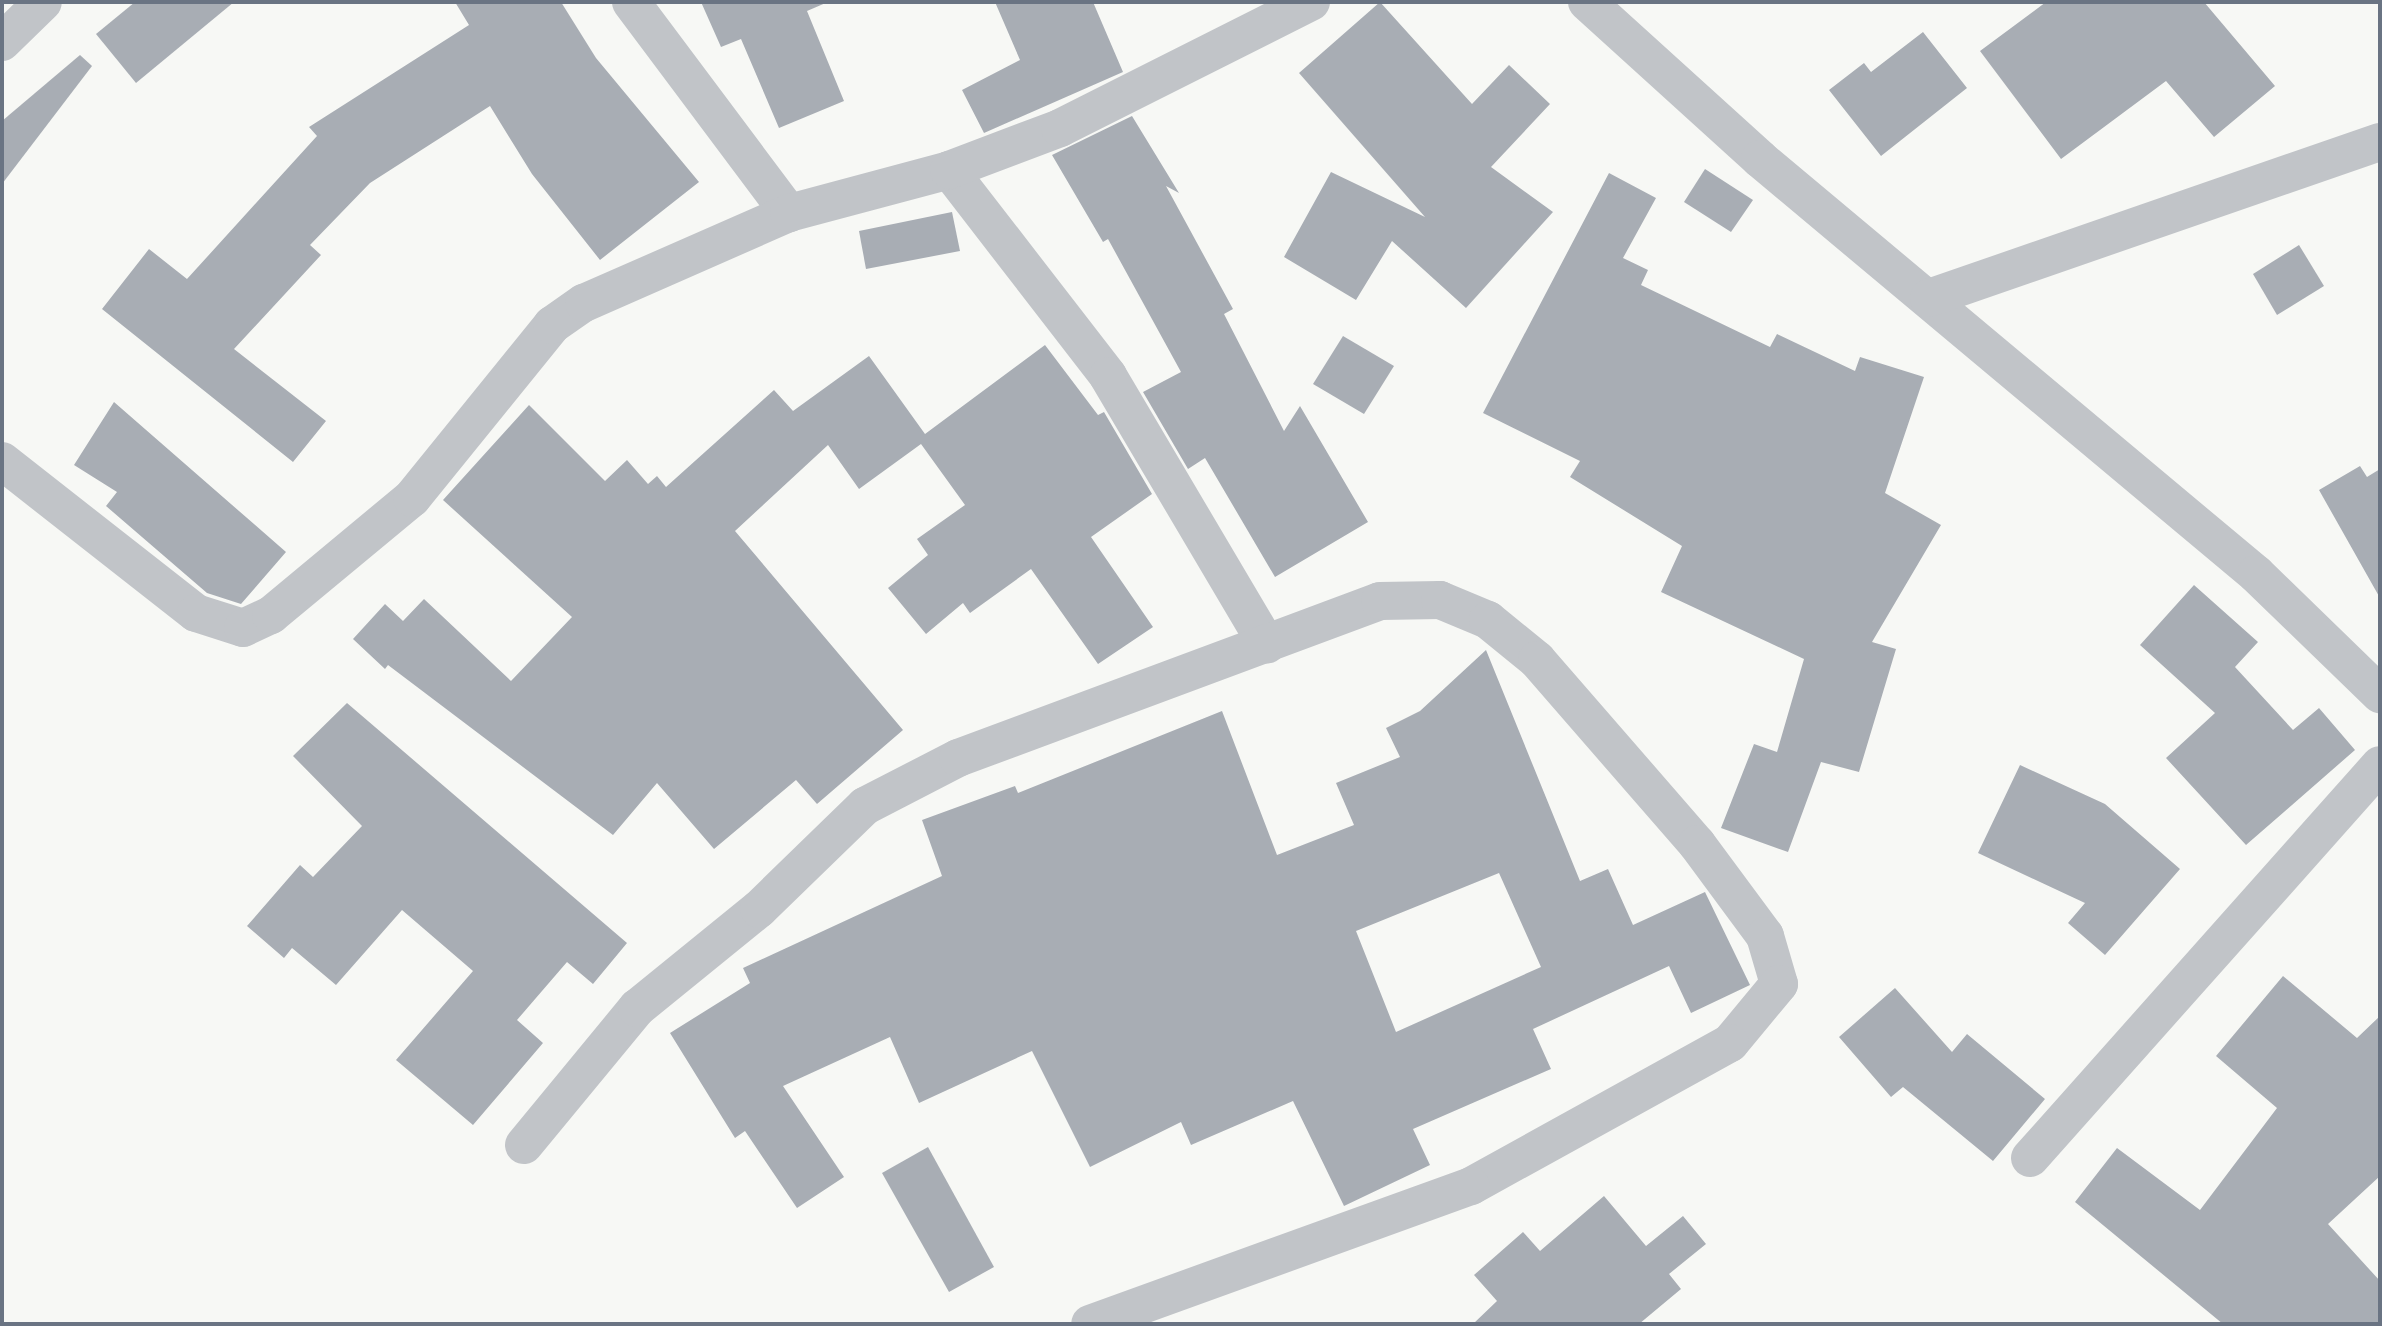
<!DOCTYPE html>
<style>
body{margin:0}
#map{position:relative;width:2382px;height:1326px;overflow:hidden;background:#f7f8f5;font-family:Cabin,sans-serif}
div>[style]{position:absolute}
.building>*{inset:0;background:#a8adb4}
.minor>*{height:38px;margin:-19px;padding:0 19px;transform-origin:19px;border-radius:19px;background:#c1c4c8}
span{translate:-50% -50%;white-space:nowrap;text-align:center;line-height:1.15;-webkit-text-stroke:7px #fff;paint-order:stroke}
.frame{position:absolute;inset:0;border:4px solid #6a7483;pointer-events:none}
</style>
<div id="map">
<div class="building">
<div style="clip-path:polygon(135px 2px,234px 2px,136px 83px,96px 34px)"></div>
<div style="clip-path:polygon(455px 2px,561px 2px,596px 58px,699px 182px,600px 260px,532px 174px,490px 106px,370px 183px,310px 245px,321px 255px,234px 349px,326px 421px,293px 462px,102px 309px,149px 249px,187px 279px,317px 136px,309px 127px,469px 25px)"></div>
<div style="clip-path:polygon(701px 2px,828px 2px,807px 11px,844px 101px,779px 128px,741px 39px,721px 47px)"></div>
<div style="clip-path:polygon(995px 2px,1093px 2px,1123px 72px,984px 133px,962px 90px,1020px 60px)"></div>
<div style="clip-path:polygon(1380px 2px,1472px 104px,1509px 65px,1550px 104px,1491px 167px,1553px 212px,1466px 308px,1392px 241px,1356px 300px,1284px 257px,1331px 172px,1425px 217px,1299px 73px)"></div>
<div style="clip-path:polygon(2046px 2px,2204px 2px,2275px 86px,2214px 137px,2166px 81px,2061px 159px,1980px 51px)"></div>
<div style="clip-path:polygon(1923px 32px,1967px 88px,1881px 156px,1829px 90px,1864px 63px,1871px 72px)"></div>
<div style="clip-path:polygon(80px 55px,92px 66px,2px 184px,2px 121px)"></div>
<div style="clip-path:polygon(1132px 116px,1179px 193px,1166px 186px,1233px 309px,1224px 314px,1284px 431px,1300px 406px,1368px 522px,1275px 577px,1205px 458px,1188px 469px,1143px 392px,1181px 372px,1108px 239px,1103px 242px,1052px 155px)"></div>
<div style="clip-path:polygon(1705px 169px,1753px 200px,1731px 232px,1684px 202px)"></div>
<div style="clip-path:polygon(1609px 173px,1656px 198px,1623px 258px,1648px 270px,1641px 285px,1770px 347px,1777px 334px,1855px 371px,1860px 357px,1924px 377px,1885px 493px,1941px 525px,1872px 642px,1896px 649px,1859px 772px,1821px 762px,1788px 852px,1721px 828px,1754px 744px,1777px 752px,1804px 659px,1661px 592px,1682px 546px,1570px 477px,1580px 461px,1483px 413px)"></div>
<div style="clip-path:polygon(952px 212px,960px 251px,866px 269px,859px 231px)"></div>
<div style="clip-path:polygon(2299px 245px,2324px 286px,2277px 315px,2253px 274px)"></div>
<div style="clip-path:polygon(1343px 336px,1394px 366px,1364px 414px,1313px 384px)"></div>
<div style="clip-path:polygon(1045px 345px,1098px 415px,1104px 412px,1152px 494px,1091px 537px,1153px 627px,1098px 664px,1031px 569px,970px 613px,963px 603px,926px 634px,888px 588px,928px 555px,917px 539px,965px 505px,921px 444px,859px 489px,828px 445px,735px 531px,903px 730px,817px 804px,796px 780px,714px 849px,657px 783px,613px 835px,388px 665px,385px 669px,353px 639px,385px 604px,403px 621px,424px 599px,511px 681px,572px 617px,443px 500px,529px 405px,605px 481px,627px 460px,648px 484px,657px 476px,666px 487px,774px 390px,793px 411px,869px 356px,925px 434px)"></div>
<div style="clip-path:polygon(114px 402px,286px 552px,241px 604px,207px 593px,106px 506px,117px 492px,74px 465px)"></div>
<div style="clip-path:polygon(2360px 466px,2367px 477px,2380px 469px,2380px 598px,2319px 490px)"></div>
<div style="clip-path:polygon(2194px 585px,2258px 642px,2235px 667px,2293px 730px,2319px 708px,2355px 750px,2246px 845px,2166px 758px,2215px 713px,2140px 645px)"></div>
<div style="clip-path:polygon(evenodd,1486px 650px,1580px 881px,1608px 869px,1633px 925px,1705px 892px,1750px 985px,1691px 1013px,1669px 966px,1533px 1029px,1551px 1069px,1413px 1129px,1430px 1165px,1344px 1206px,1293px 1101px,1191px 1145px,1181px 1122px,1090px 1167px,1032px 1051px,919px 1103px,890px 1037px,783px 1086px,844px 1177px,797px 1208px,745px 1131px,735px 1138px,670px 1033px,750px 983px,743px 968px,942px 876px,922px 820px,1015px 786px,1018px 793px,1222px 711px,1277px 855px,1354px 825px,1336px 783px,1400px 757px,1386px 728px,1420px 711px,1486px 650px,1499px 873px,1541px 967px,1396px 1032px,1356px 931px,1499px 873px)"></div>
<div style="clip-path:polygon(347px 703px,627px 943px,593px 984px,567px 962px,517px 1020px,543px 1043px,473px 1125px,396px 1060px,473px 971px,402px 910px,336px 985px,292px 948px,284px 958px,247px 926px,300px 865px,313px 877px,362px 826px,293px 756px)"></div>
<div style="clip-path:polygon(2020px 765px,2105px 804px,2180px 869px,2105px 955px,2068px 923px,2085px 903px,1978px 853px)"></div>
<div style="clip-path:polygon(2283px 976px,2357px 1038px,2380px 1016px,2380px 1176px,2328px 1224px,2380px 1281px,2380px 1324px,2223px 1324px,2075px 1202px,2117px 1148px,2200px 1210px,2277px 1108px,2216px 1056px)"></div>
<div style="clip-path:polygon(1895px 988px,1952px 1052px,1967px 1034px,2045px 1099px,1993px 1161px,1903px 1087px,1891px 1097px,1839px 1037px)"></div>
<div style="clip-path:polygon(928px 1147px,994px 1267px,949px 1292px,882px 1173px)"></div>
<div style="clip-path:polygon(1604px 1196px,1646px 1246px,1683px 1216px,1706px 1244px,1669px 1274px,1681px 1289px,1639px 1324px,1473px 1324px,1497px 1301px,1474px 1275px,1523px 1232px,1540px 1251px)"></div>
</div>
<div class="minor">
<div style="left:631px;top:2px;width:264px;rotate:53.2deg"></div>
<div style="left:1587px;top:2px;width:234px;rotate:42.2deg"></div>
<div style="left:1760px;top:159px;width:647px;rotate:39.92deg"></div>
<div style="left:2256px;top:574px;width:173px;rotate:44.1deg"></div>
<div style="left:2px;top:42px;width:57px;rotate:-44.3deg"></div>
<div style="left:949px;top:170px;width:260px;rotate:52.3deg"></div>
<div style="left:1108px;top:376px;width:312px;rotate:59.4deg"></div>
<div style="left:1929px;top:298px;width:477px;rotate:-19.1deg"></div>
<div style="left:2px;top:461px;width:246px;rotate:38.1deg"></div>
<div style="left:196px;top:613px;width:49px;rotate:17.7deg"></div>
<div style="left:243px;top:628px;width:31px;rotate:-25deg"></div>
<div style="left:271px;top:615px;width:183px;rotate:-39.7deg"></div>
<div style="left:412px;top:498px;width:223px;rotate:-51deg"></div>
<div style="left:552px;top:325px;width:39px;rotate:-35deg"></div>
<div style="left:584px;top:303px;width:224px;rotate:-23.7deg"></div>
<div style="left:789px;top:213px;width:166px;rotate:-15deg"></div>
<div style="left:949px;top:170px;width:119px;rotate:-20.7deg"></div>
<div style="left:1060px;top:128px;width:281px;rotate:-26.7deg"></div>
<div style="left:524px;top:1145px;width:178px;rotate:-50.5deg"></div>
<div style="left:637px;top:1008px;width:157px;rotate:-39.1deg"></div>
<div style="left:759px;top:909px;width:148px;rotate:-44.2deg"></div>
<div style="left:865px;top:806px;width:105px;rotate:-27.3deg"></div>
<div style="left:958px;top:758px;width:450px;rotate:-20.4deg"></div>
<div style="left:1380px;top:601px;width:60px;rotate:-1deg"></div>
<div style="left:1440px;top:600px;width:52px;rotate:22.6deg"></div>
<div style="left:1488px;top:620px;width:63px;rotate:39.2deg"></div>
<div style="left:1537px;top:660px;width:244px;rotate:49deg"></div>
<div style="left:1697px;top:844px;width:114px;rotate:53.5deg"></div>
<div style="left:1765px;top:936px;width:50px;rotate:73.7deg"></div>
<div style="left:1779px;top:984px;width:77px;rotate:129.7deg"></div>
<div style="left:1730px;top:1043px;width:296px;rotate:151.1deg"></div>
<div style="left:1471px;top:1186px;width:405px;rotate:160.1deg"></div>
<div style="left:2030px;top:1158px;width:526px;rotate:-48.31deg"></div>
</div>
<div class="frame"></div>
</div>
